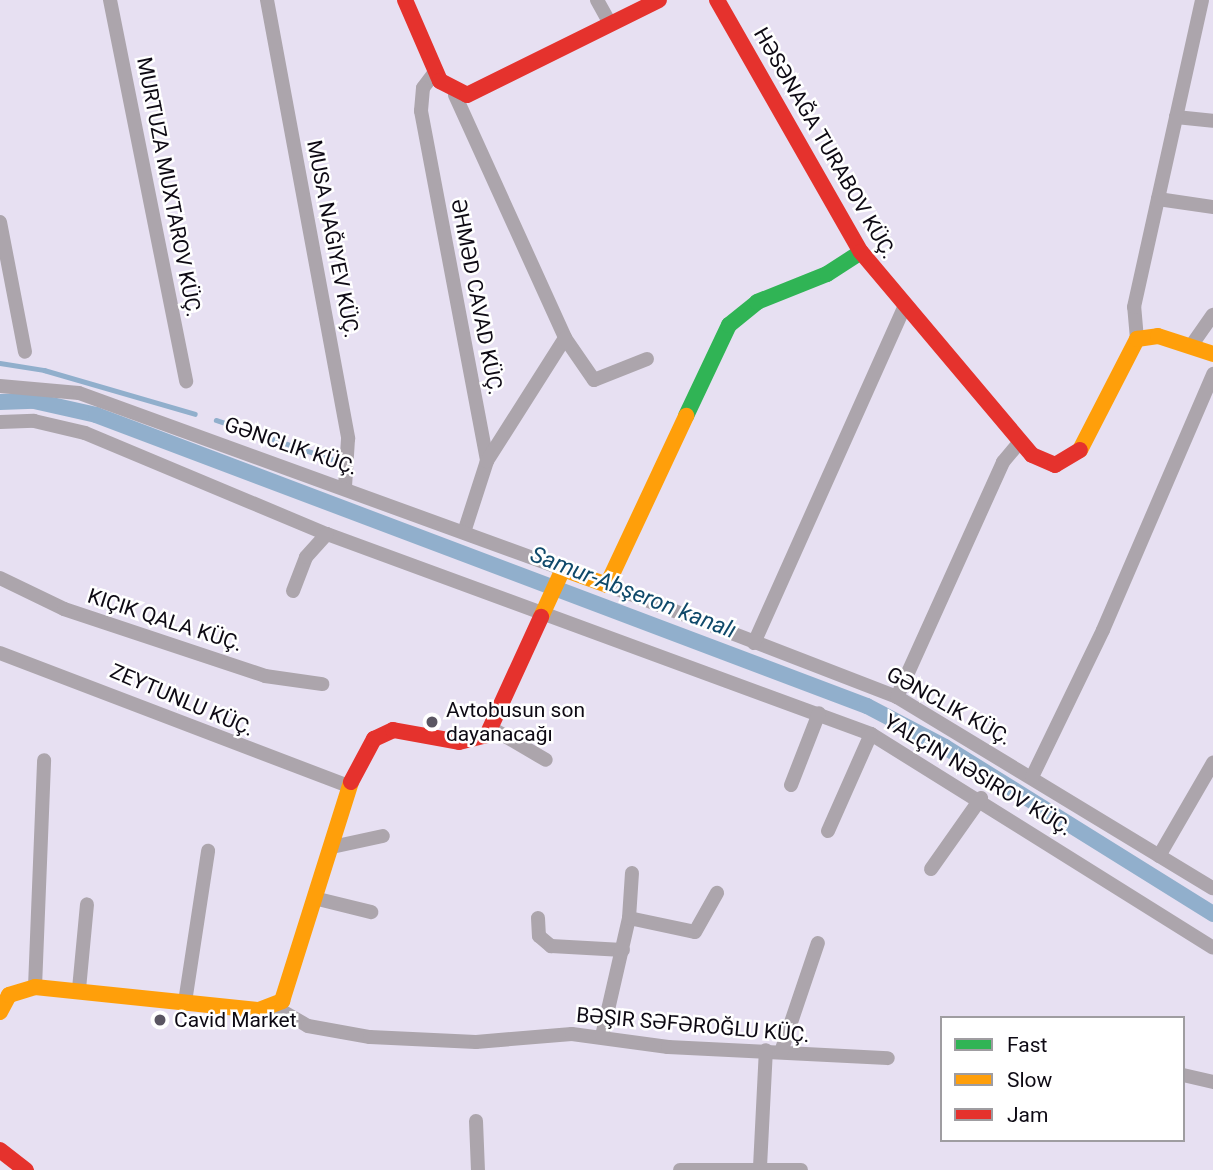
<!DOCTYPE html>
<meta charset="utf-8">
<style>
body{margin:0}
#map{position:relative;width:1213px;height:1170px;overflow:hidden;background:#e7e0f2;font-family:Roboto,sans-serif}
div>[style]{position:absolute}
.stream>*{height:4.5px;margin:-2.25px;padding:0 2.25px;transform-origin:2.25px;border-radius:2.25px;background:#91afcc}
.canal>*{height:16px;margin:-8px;padding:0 8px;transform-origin:8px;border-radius:8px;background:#91afcc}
.street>*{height:14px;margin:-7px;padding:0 7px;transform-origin:7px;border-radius:7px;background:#aca5ac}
.fast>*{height:16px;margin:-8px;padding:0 8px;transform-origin:8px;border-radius:8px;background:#30b455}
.slow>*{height:16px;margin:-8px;padding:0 8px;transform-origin:8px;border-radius:8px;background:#ff9f0a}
.jam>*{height:16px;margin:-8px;padding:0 8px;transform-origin:8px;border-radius:8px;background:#e5322d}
.dots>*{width:19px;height:19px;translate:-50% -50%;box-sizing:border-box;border:4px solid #fff;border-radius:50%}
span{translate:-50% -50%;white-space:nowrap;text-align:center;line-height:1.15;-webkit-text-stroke:5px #fff;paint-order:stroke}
.street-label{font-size:21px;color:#0e0a14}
.poi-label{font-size:21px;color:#0e0a14}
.left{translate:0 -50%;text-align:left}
.water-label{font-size:23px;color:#0f496a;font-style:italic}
.legend{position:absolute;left:940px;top:1016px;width:245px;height:126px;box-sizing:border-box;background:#fff;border:2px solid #9f9da1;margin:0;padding:9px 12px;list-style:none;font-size:21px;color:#0e0a14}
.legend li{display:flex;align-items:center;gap:14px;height:35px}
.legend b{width:35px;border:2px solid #9f9da1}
</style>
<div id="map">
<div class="stream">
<div style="left:0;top:363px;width:45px;rotate:9deg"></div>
<div style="left:44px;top:370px;width:157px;rotate:16.2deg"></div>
<div style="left:216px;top:420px;width:122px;rotate:18.6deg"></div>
</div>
<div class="canal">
<div style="left:0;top:402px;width:34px;rotate:-2deg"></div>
<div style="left:34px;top:401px;width:64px;rotate:12.7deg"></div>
<div style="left:96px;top:415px;width:824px;rotate:20.68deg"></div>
<div style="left:867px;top:706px;width:88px;rotate:27.7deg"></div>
<div style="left:945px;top:747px;width:316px;rotate:31.9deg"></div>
</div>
<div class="street">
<div style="left:110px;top:0;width:389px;rotate:78.7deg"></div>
<div style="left:267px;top:0;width:446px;rotate:79.5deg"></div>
<div style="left:348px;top:439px;width:48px;rotate:93.6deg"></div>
<div style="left:597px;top:0;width:26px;rotate:61deg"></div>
<div style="left:435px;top:72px;width:20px;rotate:127deg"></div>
<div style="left:423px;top:88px;width:23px;rotate:95deg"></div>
<div style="left:421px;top:111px;width:356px;rotate:79.3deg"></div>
<div style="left:487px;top:461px;width:75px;rotate:107.9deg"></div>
<div style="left:455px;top:95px;width:267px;rotate:65.6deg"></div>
<div style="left:565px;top:338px;width:146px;rotate:122.4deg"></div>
<div style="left:1176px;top:117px;width:37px;rotate:6deg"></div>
<div style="left:1158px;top:199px;width:56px;rotate:8.3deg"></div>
<div style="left:0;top:222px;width:132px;rotate:79.1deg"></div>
<div style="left:565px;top:338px;width:51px;rotate:55.4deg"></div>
<div style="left:594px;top:380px;width:57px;rotate:-21.6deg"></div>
<div style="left:1137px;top:339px;width:32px;rotate:-95deg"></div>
<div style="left:1134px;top:307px;width:314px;rotate:-77.5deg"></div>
<div style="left:1191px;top:346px;width:38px;rotate:-55deg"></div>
<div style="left:0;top:386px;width:79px;rotate:5.1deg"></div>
<div style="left:79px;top:393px;width:515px;rotate:19.98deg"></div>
<div style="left:0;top:422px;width:34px;rotate:-2deg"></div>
<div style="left:34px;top:421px;width:52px;rotate:13.2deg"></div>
<div style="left:85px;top:433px;width:262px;rotate:22.7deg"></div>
<div style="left:327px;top:534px;width:580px;rotate:20.19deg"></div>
<div style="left:871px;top:734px;width:403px;rotate:32deg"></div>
<div style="left:0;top:578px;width:71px;rotate:25.8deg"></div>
<div style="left:64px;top:609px;width:212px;rotate:18.4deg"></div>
<div style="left:265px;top:676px;width:58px;rotate:8deg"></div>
<div style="left:607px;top:585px;width:311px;rotate:21.1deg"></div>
<div style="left:897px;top:697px;width:369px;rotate:31.2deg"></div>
<div style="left:293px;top:591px;width:36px;rotate:-69deg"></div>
<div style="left:306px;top:557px;width:31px;rotate:-48deg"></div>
<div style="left:754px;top:643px;width:368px;rotate:-65.9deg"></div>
<div style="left:0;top:653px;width:373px;rotate:20.9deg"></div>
<div style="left:897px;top:697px;width:258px;rotate:-65.7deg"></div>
<div style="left:1003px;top:462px;width:26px;rotate:-50deg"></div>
<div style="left:493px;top:729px;width:61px;rotate:30.3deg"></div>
<div style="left:1032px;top:777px;width:163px;rotate:-64.2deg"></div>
<div style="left:1103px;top:630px;width:279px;rotate:-66.7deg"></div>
<div style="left:791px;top:785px;width:77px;rotate:-68.7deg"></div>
<div style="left:828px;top:831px;width:106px;rotate:-66.1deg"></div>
<div style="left:332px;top:847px;width:52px;rotate:-12.2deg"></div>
<div style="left:1159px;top:856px;width:108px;rotate:-59.9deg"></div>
<div style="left:931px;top:869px;width:87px;rotate:-54.8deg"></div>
<div style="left:318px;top:899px;width:55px;rotate:13.8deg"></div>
<div style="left:538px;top:918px;width:18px;rotate:87deg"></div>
<div style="left:539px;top:936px;width:16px;rotate:40deg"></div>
<div style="left:551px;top:946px;width:72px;rotate:3.2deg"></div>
<div style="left:629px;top:918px;width:67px;rotate:12deg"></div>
<div style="left:695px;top:932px;width:45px;rotate:-60.6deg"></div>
<div style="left:35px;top:987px;width:227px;rotate:-87.7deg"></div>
<div style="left:79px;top:989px;width:85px;rotate:-84.6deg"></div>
<div style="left:185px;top:1002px;width:153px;rotate:-81.3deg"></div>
<div style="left:275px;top:1007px;width:38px;rotate:30deg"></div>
<div style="left:308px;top:1026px;width:63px;rotate:10.1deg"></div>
<div style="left:370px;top:1037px;width:106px;rotate:2.7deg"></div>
<div style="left:476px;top:1042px;width:96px;rotate:-4.8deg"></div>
<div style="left:572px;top:1034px;width:97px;rotate:7.7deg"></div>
<div style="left:668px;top:1047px;width:220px;rotate:2.9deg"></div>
<div style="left:602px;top:1036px;width:121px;rotate:-77.1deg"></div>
<div style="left:629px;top:918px;width:45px;rotate:-86.2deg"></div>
<div style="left:781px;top:1052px;width:115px;rotate:-71.3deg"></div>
<div style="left:1183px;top:1075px;width:31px;rotate:13deg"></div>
<div style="left:476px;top:1121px;width:49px;rotate:87.7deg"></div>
<div style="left:760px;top:1167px;width:117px;rotate:-87.1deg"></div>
<div style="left:680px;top:1170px;width:121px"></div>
</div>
<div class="fast">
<div style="left:686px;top:416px;width:101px;rotate:-64.7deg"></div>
<div style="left:729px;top:325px;width:36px;rotate:-39deg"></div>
<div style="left:757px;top:302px;width:75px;rotate:-21.8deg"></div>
<div style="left:827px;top:274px;width:40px;rotate:-32.9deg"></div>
</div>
<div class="slow">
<div style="left:1080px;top:450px;width:125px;rotate:-62.8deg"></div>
<div style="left:1137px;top:339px;width:21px;rotate:-8deg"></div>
<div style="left:1158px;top:336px;width:58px;rotate:18.1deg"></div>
<div style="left:541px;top:617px;width:53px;rotate:-65.4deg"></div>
<div style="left:563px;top:569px;width:47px;rotate:20deg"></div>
<div style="left:607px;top:585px;width:187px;rotate:-64.9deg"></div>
<div style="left:0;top:1012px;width:19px;rotate:-62deg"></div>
<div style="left:9px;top:995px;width:27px;rotate:-17deg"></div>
<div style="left:35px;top:987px;width:225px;rotate:5.9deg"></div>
<div style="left:259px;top:1010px;width:25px;rotate:-21deg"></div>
<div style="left:282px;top:1001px;width:230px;rotate:-72.5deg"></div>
</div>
<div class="jam">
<div style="left:405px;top:0;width:88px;rotate:66.6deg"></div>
<div style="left:440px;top:81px;width:30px;rotate:27deg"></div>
<div style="left:467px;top:95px;width:214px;rotate:-26.3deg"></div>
<div style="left:717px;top:0;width:290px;rotate:60.3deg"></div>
<div style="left:861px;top:252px;width:265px;rotate:49.9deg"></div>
<div style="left:1032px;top:455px;width:25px;rotate:23deg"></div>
<div style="left:1055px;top:465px;width:29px;rotate:-31deg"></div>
<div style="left:351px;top:782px;width:49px;rotate:-61.9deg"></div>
<div style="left:374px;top:739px;width:21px;rotate:-25deg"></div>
<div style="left:393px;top:730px;width:67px;rotate:10.3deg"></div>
<div style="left:459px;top:742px;width:29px;rotate:-14deg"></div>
<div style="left:487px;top:735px;width:130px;rotate:-65.4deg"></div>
<div style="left:0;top:1150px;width:33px;rotate:38deg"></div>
</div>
<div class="dots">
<div style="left:432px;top:722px;background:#5a5562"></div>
<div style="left:160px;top:1020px;background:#5a5562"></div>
</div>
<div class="street-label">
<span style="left:825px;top:143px;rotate:60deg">HƏSƏNAĞA TURABOV KÜÇ.</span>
<span style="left:169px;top:187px;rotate:79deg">MURTUZA MUXTAROV KÜÇ.</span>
<span style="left:333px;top:239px;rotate:79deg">MUSA NAĞIYEV KÜÇ.</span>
<span style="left:477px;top:297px;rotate:79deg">ƏHMƏD CAVAD KÜÇ.</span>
<span style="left:291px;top:446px;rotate:19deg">GƏNCLIK KÜÇ.</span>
<span style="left:165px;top:620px;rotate:18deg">KIÇIK QALA KÜÇ.</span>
<span style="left:182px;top:700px;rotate:23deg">ZEYTUNLU KÜÇ.</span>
<span style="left:949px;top:706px;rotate:29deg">GƏNCLIK KÜÇ.</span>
<span style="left:978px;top:775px;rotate:31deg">YALÇIN NƏSIROV KÜÇ.</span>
<span style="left:693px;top:1025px;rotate:5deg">BƏŞIR SƏFƏROĞLU KÜÇ.</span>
</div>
<div class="poi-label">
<span class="left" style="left:446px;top:722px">Avtobusun son<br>dayanacağı</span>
<span class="left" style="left:174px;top:1020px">Cavid Market</span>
</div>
<div class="water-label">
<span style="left:633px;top:593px;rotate:21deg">Samur-Abşeron kanalı</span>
</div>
<ul class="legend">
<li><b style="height:9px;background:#30b455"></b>Fast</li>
<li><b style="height:9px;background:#ff9f0a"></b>Slow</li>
<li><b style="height:9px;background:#e5322d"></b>Jam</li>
</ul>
</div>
